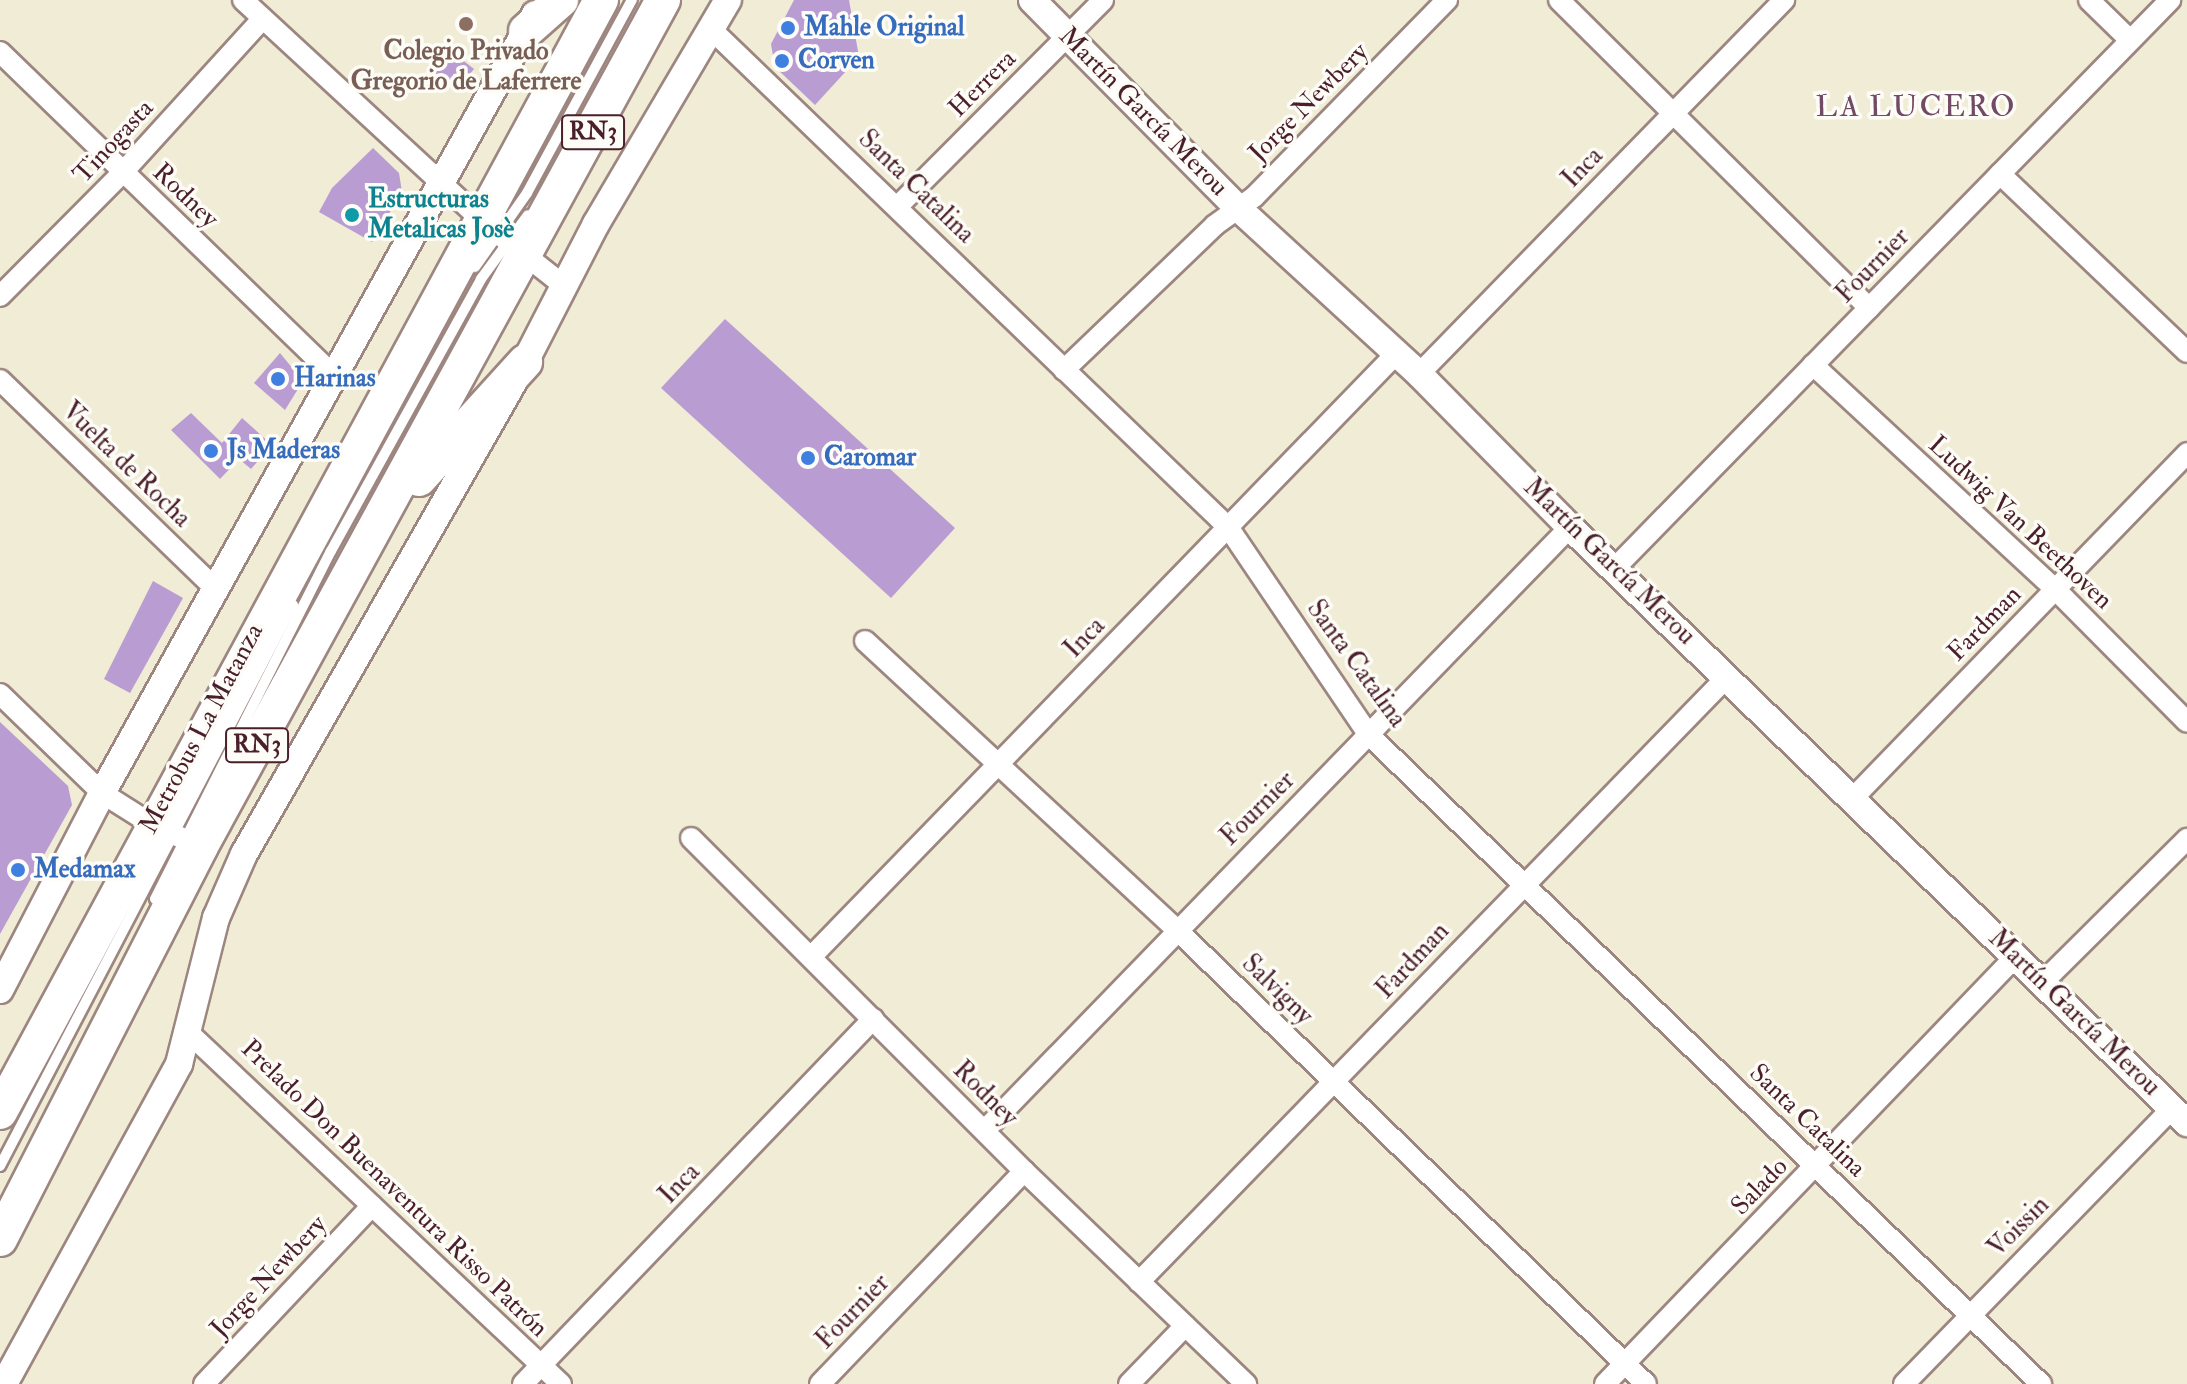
<!DOCTYPE html>
<meta charset="utf-8">
<style>
body{margin:0}
#map{position:relative;width:2187px;height:1384px;overflow:hidden;background:#f0ecd5;font-family:"IM FELL Double Pica",serif}
div>[style]{position:absolute}
.building>*{inset:0;background:#b99cd2}
.roads{filter:drop-shadow(2px 0 #9d8680) drop-shadow(-2px 0 #9d8680) drop-shadow(0 2px #9d8680) drop-shadow(0 -2px #9d8680)}
.service>*{height:10px;margin:-5px;padding:0 5px;transform-origin:5px;border-radius:5px;background:#fff}
.minor>*{height:20px;margin:-10px;padding:0 10px;transform-origin:10px;border-radius:10px;background:#fff}
.tertiary>*{height:26px;margin:-13px;padding:0 13px;transform-origin:13px;border-radius:13px;background:#fff}
.trunk>*{height:34px;margin:-17px;padding:0 17px;transform-origin:17px;border-radius:17px;background:#fff}
.dots>*{width:22px;height:22px;translate:-50% -50%;box-sizing:border-box;border:4px solid #fdfcf7;border-radius:50%}
span{translate:-50% -50%;white-space:nowrap;text-align:center;line-height:1.15;-webkit-text-stroke:7px #fdfcf7;paint-order:stroke}
.shield-label span{padding:2px 6px;background:#fdfcf7;border:2px solid;border-radius:6px;-webkit-text-stroke-width:0}
.shield-label{font-size:24px;color:#4a1f2b;font-weight:700}
.shop-label{font-size:26px;color:#366cbe;font-weight:700}
.left{translate:0 -50%;text-align:left}
.education-label{font-size:26px;color:#785e54;font-weight:700}
.street-label{font-size:26px;color:#4a1f2b}
.culture-label{font-size:26px;color:#0d838f;font-weight:700}
.quarter-label{font-size:30px;color:#714b65;letter-spacing:2px}
</style>
<div id="map">
<div class="building">
<div style="clip-path:polygon(794px 0,849px 0,859px 57px,815px 105px,775px 67px,771px 44px)"></div>
<div style="clip-path:polygon(446px 47px,474px 69px,456px 90px,429px 68px)"></div>
<div style="clip-path:polygon(373px 148px,399px 173px,402px 192px,372px 242px,319px 212px,332px 188px)"></div>
<div style="clip-path:polygon(725px 319px,955px 528px,891px 598px,661px 388px)"></div>
<div style="clip-path:polygon(280px 353px,298px 375px,298px 389px,285px 410px,254px 383px)"></div>
<div style="clip-path:polygon(191px 413px,222px 443px,242px 418px,272px 445px,251px 469px,239px 459px,220px 479px,171px 430px)"></div>
<div style="clip-path:polygon(153px 581px,183px 598px,130px 693px,104px 679px)"></div>
<div style="clip-path:polygon(0 722px,68px 786px,72px 805px,0 934px)"></div>
</div>
<div class="roads">
<div class="service">
<div style="left:475px;top:267px;width:90px;rotate:-54.9deg"></div>
<div style="left:527px;top:193px;width:220px;rotate:-61.5deg"></div>
<div style="left:155px;top:899px;width:390px;rotate:-63.2deg"></div>
<div style="left:331px;top:551px;width:311px;rotate:-61.1deg"></div>
<div style="left:481px;top:279px;width:79px;rotate:-53.7deg"></div>
<div style="left:0;top:1166px;width:633px;rotate:-62.42deg"></div>
</div>
<div class="minor">
<div style="left:243px;top:0;width:324px;rotate:42.7deg"></div>
<div style="left:481px;top:220px;width:105px;rotate:38.4deg"></div>
<div style="left:1559px;top:0;width:437px;rotate:44.8deg"></div>
<div style="left:2089px;top:0;width:57px;rotate:44.3deg"></div>
<div style="left:712px;top:30px;width:716px;rotate:43.93deg"></div>
<div style="left:1228px;top:527px;width:250px;rotate:55.9deg"></div>
<div style="left:1368px;top:734px;width:936px;rotate:44deg"></div>
<div style="left:0;top:52px;width:465px;rotate:44.1deg"></div>
<div style="left:2000px;top:174px;width:258px;rotate:43.6deg"></div>
<div style="left:899px;top:205px;width:289px;rotate:-45.1deg"></div>
<div style="left:0;top:296px;width:175px;rotate:-45.2deg"></div>
<div style="left:123px;top:172px;width:207px;rotate:-47.7deg"></div>
<div style="left:1813px;top:365px;width:330px;rotate:42.8deg"></div>
<div style="left:2055px;top:589px;width:187px;rotate:45.2deg"></div>
<div style="left:1064px;top:370px;width:209px;rotate:-43.8deg"></div>
<div style="left:1215px;top:225px;width:48px;rotate:-35.7deg"></div>
<div style="left:1254px;top:197px;width:276px;rotate:-45.6deg"></div>
<div style="left:1419px;top:374px;width:523px;rotate:-45.7deg"></div>
<div style="left:0;top:380px;width:299px;rotate:44.1deg"></div>
<div style="left:1614px;top:569px;width:796px;rotate:-45.66deg"></div>
<div style="left:865px;top:641px;width:424px;rotate:42.8deg"></div>
<div style="left:1176px;top:929px;width:654px;rotate:44.07deg"></div>
<div style="left:0;top:694px;width:142px;rotate:44.1deg"></div>
<div style="left:102px;top:793px;width:64px;rotate:32.2deg"></div>
<div style="left:156px;top:827px;width:49px;rotate:22.9deg"></div>
<div style="left:1854px;top:797px;width:479px;rotate:-45.9deg"></div>
<div style="left:691px;top:838px;width:471px;rotate:45deg"></div>
<div style="left:1024px;top:1171px;width:308px;rotate:43.8deg"></div>
<div style="left:811px;top:957px;width:840px;rotate:-45.87deg"></div>
<div style="left:2044px;top:981px;width:202px;rotate:-44.8deg"></div>
<div style="left:190px;top:1034px;width:510px;rotate:43.33deg"></div>
<div style="left:985px;top:1130px;width:840px;rotate:-45.87deg"></div>
<div style="left:1139px;top:1282px;width:844px;rotate:-45.82deg"></div>
<div style="left:204px;top:1384px;width:245px;rotate:-46.7deg"></div>
<div style="left:523px;top:1384px;width:506px;rotate:-46.2deg"></div>
<div style="left:820px;top:1384px;width:295px;rotate:-46.2deg"></div>
<div style="left:1129px;top:1384px;width:81px;rotate:-46deg"></div>
<div style="left:1605px;top:1384px;width:593px;rotate:-46.16deg"></div>
<div style="left:1904px;top:1384px;width:385px;rotate:-45.8deg"></div>
</div>
<div class="tertiary">
<div style="left:1032px;top:0;width:293px;rotate:45.3deg"></div>
<div style="left:1238px;top:208px;width:246px;rotate:42.5deg"></div>
<div style="left:1419px;top:374px;width:215px;rotate:45.4deg"></div>
<div style="left:1570px;top:527px;width:858px;rotate:44.01deg"></div>
<div style="left:0;top:990px;width:222px;rotate:-62.6deg"></div>
<div style="left:102px;top:793px;width:891px;rotate:-60.93deg"></div>
<div style="left:4px;top:1384px;width:365px;rotate:-61.3deg"></div>
<div style="left:179px;top:1064px;width:151px;rotate:-75.8deg"></div>
<div style="left:216px;top:918px;width:70px;rotate:-66.4deg"></div>
<div style="left:244px;top:854px;width:567px;rotate:-60.27deg"></div>
<div style="left:525px;top:362px;width:155px;rotate:-62.8deg"></div>
<div style="left:596px;top:224px;width:260px;rotate:-59.5deg"></div>
</div>
<div class="trunk">
<div style="left:526px;top:31px;width:47px;rotate:-41.5deg"></div>
<div style="left:419px;top:479px;width:158px;rotate:-47.8deg"></div>
<div style="left:0;top:1112px;width:1264px;rotate:-61.61deg"></div>
<div style="left:0;top:1239px;width:441px;rotate:-62.9deg"></div>
<div style="left:201px;top:846px;width:964px;rotate:-61.36deg"></div>
</div>
</div>
<div class="dots">
<div style="left:466px;top:24px;background:#8d6e63"></div>
<div style="left:788px;top:28px;background:#3f7fe0"></div>
<div style="left:782px;top:61px;background:#3f7fe0"></div>
<div style="left:352px;top:215px;background:#0f9aa8"></div>
<div style="left:278px;top:379px;background:#3f7fe0"></div>
<div style="left:211px;top:451px;background:#3f7fe0"></div>
<div style="left:808px;top:458px;background:#3f7fe0"></div>
<div style="left:18px;top:870px;background:#3f7fe0"></div>
</div>
<div class="shield-label">
<span style="left:593px;top:132px">RN3</span>
<span style="left:257px;top:745px">RN3</span>
</div>
<div class="shop-label">
<span class="left" style="left:804px;top:28px">Mahle Original</span>
<span class="left" style="left:798px;top:61px">Corven</span>
<span class="left" style="left:294px;top:379px">Harinas</span>
<span class="left" style="left:227px;top:451px">Js Maderas</span>
<span class="left" style="left:824px;top:458px">Caromar</span>
<span class="left" style="left:34px;top:870px">Medamax</span>
</div>
<div class="education-label">
<span style="left:466px;top:67px">Colegio Privado<br>Gregorio de Laferrere</span>
</div>
<div class="street-label">
<span style="left:983px;top:84px;rotate:-45deg">Herrera</span>
<span style="left:1309px;top:103px;rotate:-45deg">Jorge Newbery</span>
<span style="left:1143px;top:112px;rotate:45deg">Martín García Merou</span>
<span style="left:114px;top:142px;rotate:-47deg">Tinogasta</span>
<span style="left:1583px;top:168px;rotate:-46deg">Inca</span>
<span style="left:916px;top:187px;rotate:44deg">Santa Catalina</span>
<span style="left:185px;top:196px;rotate:44deg">Rodney</span>
<span style="left:1873px;top:266px;rotate:-46deg">Fournier</span>
<span style="left:126px;top:465px;rotate:44deg">Vuelta de Rocha</span>
<span style="left:2020px;top:523px;rotate:43deg">Ludwig Van Beethoven</span>
<span style="left:1609px;top:562px;rotate:44deg">Martín García Merou</span>
<span style="left:1985px;top:624px;rotate:-46deg">Fardman</span>
<span style="left:1085px;top:638px;rotate:-46deg">Inca</span>
<span style="left:1356px;top:664px;rotate:54deg">Santa Catalina</span>
<span style="left:202px;top:729px;rotate:-62deg">Metrobus La Matanza</span>
<span style="left:1258px;top:809px;rotate:-45deg">Fournier</span>
<span style="left:1413px;top:961px;rotate:-47deg">Fardman</span>
<span style="left:1277px;top:990px;rotate:44deg">Salvigny</span>
<span style="left:2074px;top:1013px;rotate:44deg">Martín García Merou</span>
<span style="left:985px;top:1094px;rotate:45deg">Rodney</span>
<span style="left:1807px;top:1121px;rotate:44deg">Santa Catalina</span>
<span style="left:680px;top:1184px;rotate:-46deg">Inca</span>
<span style="left:1760px;top:1187px;rotate:-46deg">Salado</span>
<span style="left:394px;top:1189px;rotate:44deg">Prelado Don Buenaventura Risso Patrón</span>
<span style="left:2019px;top:1227px;rotate:-45deg">Voissin</span>
<span style="left:269px;top:1277px;rotate:-47deg">Jorge Newbery</span>
<span style="left:853px;top:1312px;rotate:-46deg">Fournier</span>
</div>
<div class="culture-label">
<span class="left" style="left:368px;top:215px">Estructuras<br>Metalicas Josè</span>
</div>
<div class="quarter-label">
<span style="left:1916px;top:107px">LA LUCERO</span>
</div>
</div>
